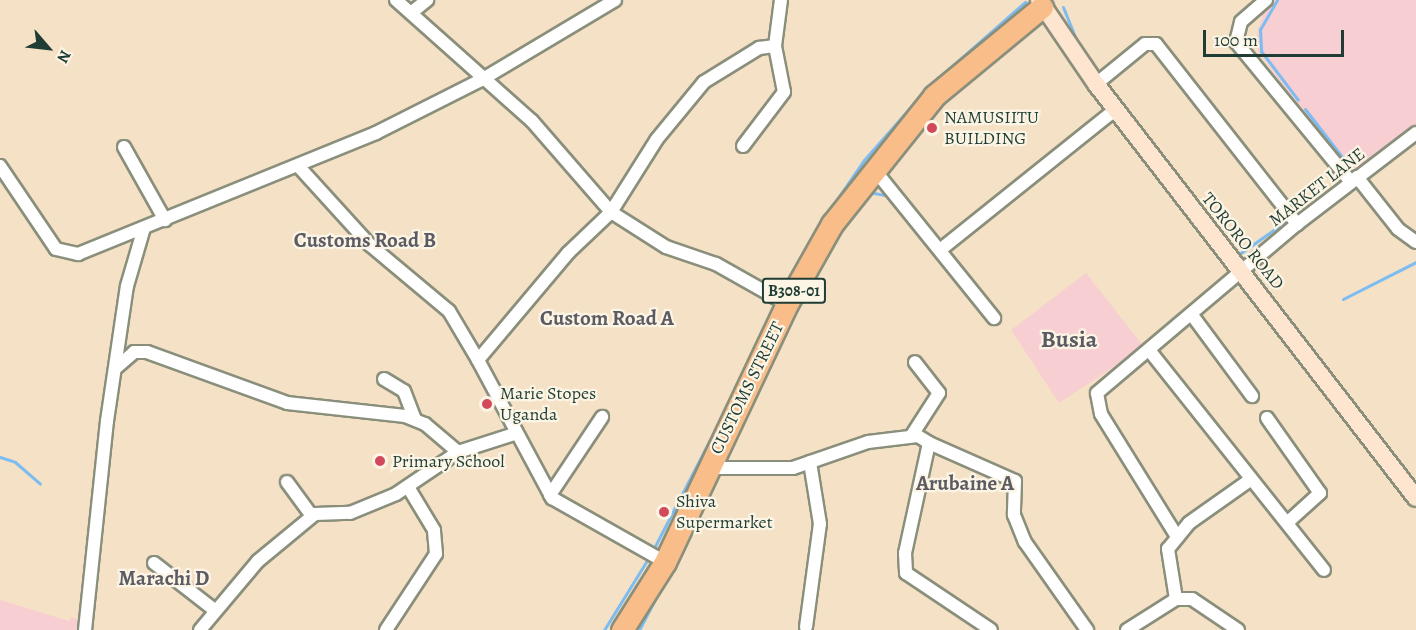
<!DOCTYPE html>
<style>
body{margin:0}
#map{position:relative;width:1416px;height:630px;overflow:hidden;background:#f5e1c5;font-family:Alegreya,serif}
div>[style]{position:absolute}
.built>*{inset:0;background:#f7cfd2}
.stream>*{height:3px;margin:-1.5px;padding:0 1.5px;transform-origin:1.5px;border-radius:1.5px;background:#7dbcf1}
.roads{filter:drop-shadow(2px 0 #8a8f7c) drop-shadow(-2px 0 #8a8f7c) drop-shadow(0 2px #8a8f7c) drop-shadow(0 -2px #8a8f7c)}
.street>*{height:12px;margin:-6px;padding:0 6px;transform-origin:6px;border-radius:6px;background:#fff}
.secondary>*{height:16px;margin:-8px;padding:0 8px;transform-origin:8px;border-radius:8px;background:#fde5d0}
.highway>*{height:21px;margin:-10.5px;padding:0 10.5px;transform-origin:10.5px;border-radius:10.5px;background:#f9bd89}
.dots>*{width:16px;height:16px;translate:-50% -50%;box-sizing:border-box;border:3px solid #fcf5e5;border-radius:50%}
span{translate:-50% -50%;white-space:nowrap;text-align:center;line-height:1.15;-webkit-text-stroke:4.5px #fcf5e5;paint-order:stroke}
.shield-label span{padding:2px 4px;background:#fcf5e5;border:2px solid;border-radius:4px;-webkit-text-stroke-width:0}
.shield-label{font-size:16px;color:#1f3d34;font-weight:700}
.poi-label{font-size:18px;color:#1f3d34}
.left{translate:0 -50%;text-align:left}
.street-label{font-size:18px;color:#1f3d34}
.quarter-label{font-size:21px;color:#5c5b63;font-weight:700}
.district-label{font-size:24px;color:#5c5b63;font-weight:700}
.north{position:absolute;left:18px;top:18px;width:60px;height:60px;-webkit-text-stroke:4px #fcf5e5;paint-order:stroke;rotate:118deg;font-size:16px;font-weight:700;line-height:24px;text-align:center;color:#1f3d34}
.north::after{content:'';display:block;margin:auto;width:21px;height:27px;background:#1f3d34;clip-path:polygon(50% 0,100% 100%,50% 72%,0 100%)}
.scale{position:absolute;left:1203px;top:30px;width:141px;height:27px;box-sizing:border-box;border:3px solid #1f3d34;border-top:0;padding-left:8px;font-size:18px;line-height:21px;white-space:nowrap;color:#1f3d34;-webkit-text-stroke:4px #fcf5e5;paint-order:stroke}
</style>
<div id="map">
<div class="built">
<div style="clip-path:polygon(1274px 0,1416px 0,1416px 127px,1352px 175px,1258px 52px,1257px 33px,1265px 7px)"></div>
<div style="clip-path:polygon(1086px 273px,1144px 347px,1059px 403px,1011px 330px)"></div>
<div style="clip-path:polygon(0 600px,69px 621px,71px 617px,84px 622px,82px 630px,0 630px)"></div>
</div>
<div class="stream">
<div style="left:1277px;top:0;width:34px;rotate:120deg"></div>
<div style="left:1260px;top:29px;width:22px;rotate:87deg"></div>
<div style="left:1261px;top:51px;width:61px;rotate:52.9deg"></div>
<div style="left:1063px;top:7px;width:37px;rotate:68deg"></div>
<div style="left:935px;top:81px;width:120px;rotate:-41.3deg"></div>
<div style="left:1305px;top:109px;width:67px;rotate:52.3deg"></div>
<div style="left:869px;top:192px;width:15px;rotate:11deg"></div>
<div style="left:824px;top:218px;width:70px;rotate:-55.4deg"></div>
<div style="left:864px;top:160px;width:88px;rotate:-48.7deg"></div>
<div style="left:832px;top:246px;width:27px;rotate:-59deg"></div>
<div style="left:1238px;top:255px;width:62px;rotate:-35.2deg"></div>
<div style="left:788px;top:281px;width:65px;rotate:-60.7deg"></div>
<div style="left:1343px;top:299px;width:82px;rotate:-26.9deg"></div>
<div style="left:794px;top:314px;width:18px;rotate:-63deg"></div>
<div style="left:781px;top:341px;width:21px;rotate:-65deg"></div>
<div style="left:755px;top:395px;width:41px;rotate:-64.1deg"></div>
<div style="left:0;top:457px;width:16px;rotate:18deg"></div>
<div style="left:15px;top:462px;width:33px;rotate:41deg"></div>
<div style="left:653px;top:550px;width:163px;rotate:-62.7deg"></div>
<div style="left:604px;top:630px;width:86px;rotate:-58.3deg"></div>
<div style="left:639px;top:630px;width:106px;rotate:-62.5deg"></div>
</div>
<div class="roads">
<div class="street">
<div style="left:396px;top:0;width:182px;rotate:41.7deg"></div>
<div style="left:532px;top:121px;width:121px;rotate:49deg"></div>
<div style="left:611px;top:212px;width:65px;rotate:32.5deg"></div>
<div style="left:666px;top:247px;width:53px;rotate:18.8deg"></div>
<div style="left:716px;top:264px;width:81px;rotate:29.4deg"></div>
<div style="left:1266px;top:0;width:33px;rotate:139deg"></div>
<div style="left:1241px;top:22px;width:21px;rotate:104deg"></div>
<div style="left:1236px;top:42px;width:181px;rotate:50.6deg"></div>
<div style="left:411px;top:13px;width:21px;rotate:-39deg"></div>
<div style="left:1096px;top:84px;width:63px;rotate:-39.2deg"></div>
<div style="left:1145px;top:44px;width:11px"></div>
<div style="left:1156px;top:44px;width:229px;rotate:51.9deg"></div>
<div style="left:743px;top:146px;width:68px;rotate:-52.8deg"></div>
<div style="left:784px;top:92px;width:47px;rotate:-101.1deg"></div>
<div style="left:124px;top:147px;width:84px;rotate:60.7deg"></div>
<div style="left:0;top:166px;width:100px;rotate:56deg"></div>
<div style="left:56px;top:249px;width:23px;rotate:13deg"></div>
<div style="left:78px;top:254px;width:322px;rotate:-22.1deg"></div>
<div style="left:376px;top:133px;width:118px;rotate:-26.8deg"></div>
<div style="left:481px;top:80px;width:156px;rotate:-30.8deg"></div>
<div style="left:300px;top:168px;width:104px;rotate:47.7deg"></div>
<div style="left:370px;top:245px;width:103px;rotate:39.9deg"></div>
<div style="left:449px;top:311px;width:57px;rotate:59.4deg"></div>
<div style="left:478px;top:360px;width:140px;rotate:-49.9deg"></div>
<div style="left:568px;top:253px;width:59px;rotate:-43.6deg"></div>
<div style="left:611px;top:212px;width:86px;rotate:-57.8deg"></div>
<div style="left:657px;top:139px;width:74px;rotate:-50.5deg"></div>
<div style="left:704px;top:82px;width:65px;rotate:-31.7deg"></div>
<div style="left:759px;top:48px;width:16px;rotate:-7deg"></div>
<div style="left:775px;top:46px;width:46px;rotate:-82.6deg"></div>
<div style="left:873px;top:168px;width:193px;rotate:51.1deg"></div>
<div style="left:1357px;top:177px;width:66px;rotate:51.7deg"></div>
<div style="left:1398px;top:229px;width:22px;rotate:36deg"></div>
<div style="left:940px;top:250px;width:224px;rotate:-38.7deg"></div>
<div style="left:1192px;top:315px;width:101px;rotate:53.5deg"></div>
<div style="left:1149px;top:350px;width:281px;rotate:51.5deg"></div>
<div style="left:478px;top:360px;width:157px;rotate:61.8deg"></div>
<div style="left:552px;top:498px;width:130px;rotate:29.5deg"></div>
<div style="left:117px;top:367px;width:23px;rotate:-41deg"></div>
<div style="left:134px;top:352px;width:13px"></div>
<div style="left:147px;top:352px;width:149px;rotate:20deg"></div>
<div style="left:287px;top:403px;width:119px;rotate:6.3deg"></div>
<div style="left:405px;top:416px;width:22px;rotate:22deg"></div>
<div style="left:425px;top:424px;width:43px;rotate:40.3deg"></div>
<div style="left:384px;top:379px;width:23px;rotate:31deg"></div>
<div style="left:404px;top:391px;width:30px;rotate:69deg"></div>
<div style="left:1267px;top:418px;width:92px;rotate:54.8deg"></div>
<div style="left:1320px;top:493px;width:43px;rotate:137.8deg"></div>
<div style="left:912px;top:435px;width:50px;rotate:-57.3deg"></div>
<div style="left:939px;top:393px;width:39px;rotate:-128deg"></div>
<div style="left:929px;top:443px;width:94px;rotate:23.8deg"></div>
<div style="left:1015px;top:481px;width:34px;rotate:92deg"></div>
<div style="left:1014px;top:515px;width:29px;rotate:68deg"></div>
<div style="left:1025px;top:542px;width:108px;rotate:54.8deg"></div>
<div style="left:708px;top:468px;width:85px"></div>
<div style="left:793px;top:468px;width:79px;rotate:-19.1deg"></div>
<div style="left:868px;top:442px;width:50px;rotate:-6.8deg"></div>
<div style="left:918px;top:436px;width:13px;rotate:32deg"></div>
<div style="left:929px;top:443px;width:113px;rotate:102.3deg"></div>
<div style="left:905px;top:553px;width:20px;rotate:87deg"></div>
<div style="left:906px;top:573px;width:102px;rotate:33.8deg"></div>
<div style="left:287px;top:482px;width:42px;rotate:53.7deg"></div>
<div style="left:550px;top:495px;width:94px;rotate:-56.3deg"></div>
<div style="left:1176px;top:535px;width:142px;rotate:-121.8deg"></div>
<div style="left:1101px;top:414px;width:21px;rotate:-101deg"></div>
<div style="left:1097px;top:393px;width:262px;rotate:-40.2deg"></div>
<div style="left:1297px;top:224px;width:150px;rotate:-37.4deg"></div>
<div style="left:154px;top:563px;width:75px;rotate:37.9deg"></div>
<div style="left:806px;top:627px;width:104px;rotate:-82.3deg"></div>
<div style="left:820px;top:524px;width:63px;rotate:-99.2deg"></div>
<div style="left:85px;top:630px;width:210px;rotate:-84deg"></div>
<div style="left:107px;top:421px;width:136px;rotate:-81.6deg"></div>
<div style="left:127px;top:286px;width:60px;rotate:-73.7deg"></div>
<div style="left:200px;top:630px;width:90px;rotate:-50deg"></div>
<div style="left:258px;top:561px;width:74px;rotate:-39.5deg"></div>
<div style="left:315px;top:514px;width:35px;rotate:-2deg"></div>
<div style="left:350px;top:513px;width:50px;rotate:-22.4deg"></div>
<div style="left:396px;top:494px;width:75px;rotate:-34.1deg"></div>
<div style="left:458px;top:452px;width:59px;rotate:-17.8deg"></div>
<div style="left:386px;top:630px;width:91px;rotate:-56.7deg"></div>
<div style="left:436px;top:554px;width:24px;rotate:-95deg"></div>
<div style="left:434px;top:530px;width:50px;rotate:-121.2deg"></div>
<div style="left:1127px;top:630px;width:58px;rotate:-32.3deg"></div>
<div style="left:1238px;top:630px;width:55px;rotate:-146deg"></div>
<div style="left:1192px;top:599px;width:16px;rotate:180deg"></div>
<div style="left:1176px;top:599px;width:51px;rotate:-99.1deg"></div>
<div style="left:1168px;top:549px;width:33px;rotate:-51deg"></div>
<div style="left:1189px;top:523px;width:75px;rotate:-35.2deg"></div>
</div>
<div class="secondary">
<div style="left:1039px;top:0;width:102px;rotate:55.8deg"></div>
<div style="left:1096px;top:84px;width:523px;rotate:52.3deg"></div>
</div>
<div class="highway">
<div style="left:622px;top:630px;width:80px;rotate:-57.7deg"></div>
<div style="left:665px;top:562px;width:285px;rotate:-64.7deg"></div>
<div style="left:787px;top:304px;width:92px;rotate:-60.6deg"></div>
<div style="left:832px;top:224px;width:164px;rotate:-51.4deg"></div>
<div style="left:934px;top:96px;width:140px;rotate:-39.5deg"></div>
</div>
</div>
<div class="dots">
<div style="left:932px;top:128px;background:#d1495b"></div>
<div style="left:487px;top:404px;background:#d1495b"></div>
<div style="left:380px;top:461px;background:#d1495b"></div>
<div style="left:664px;top:512px;background:#d1495b"></div>
</div>
<div class="shield-label">
<span style="left:794px;top:291px">B308-01</span>
</div>
<div class="poi-label">
<span class="left" style="left:944px;top:128px">NAMUSIITU<br>BUILDING</span>
<span class="left" style="left:500px;top:404px">Marie Stopes<br>Uganda</span>
<span class="left" style="left:392px;top:461px">Primary School</span>
<span class="left" style="left:676px;top:512px">Shiva<br>Supermarket</span>
</div>
<div class="street-label">
<span style="left:1317px;top:187px;rotate:-38deg">MARKET LANE</span>
<span style="left:1243px;top:241px;rotate:51deg">TORORO ROAD</span>
<span style="left:747px;top:388px;rotate:-64deg">CUSTOMS STREET</span>
</div>
<div class="quarter-label">
<span style="left:365px;top:240px">Customs Road B</span>
<span style="left:607px;top:318px">Custom Road A</span>
<span style="left:965px;top:483px">Arubaine A</span>
<span style="left:164px;top:578px">Marachi D</span>
</div>
<div class="district-label">
<span style="left:1069px;top:340px">Busia</span>
</div>
<div class="north">N</div>
<div class="scale">100 m</div>
</div>
